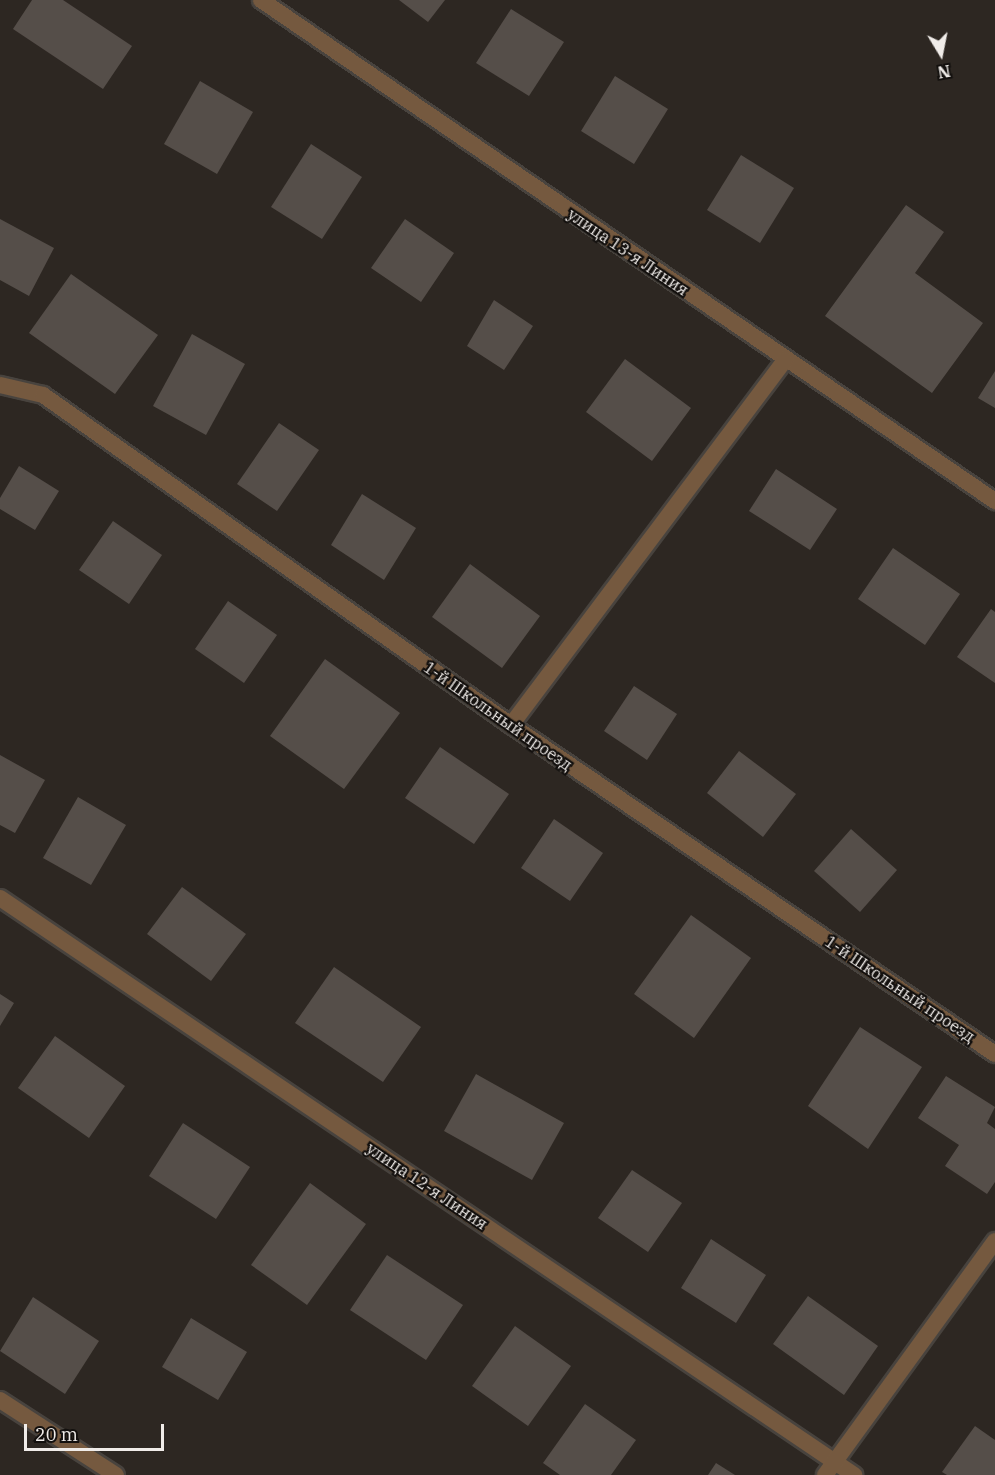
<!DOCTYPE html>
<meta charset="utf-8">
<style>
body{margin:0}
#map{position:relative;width:995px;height:1475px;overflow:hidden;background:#2d2722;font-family:"IBM Plex Serif",serif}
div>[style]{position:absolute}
.building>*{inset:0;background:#554e49}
.roads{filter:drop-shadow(2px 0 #48433e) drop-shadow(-2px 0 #48433e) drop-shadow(0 2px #48433e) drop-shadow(0 -2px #48433e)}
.service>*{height:16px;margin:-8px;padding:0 8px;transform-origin:8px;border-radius:8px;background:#75593f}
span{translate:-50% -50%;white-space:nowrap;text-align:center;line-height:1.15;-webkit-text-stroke:4.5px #13100e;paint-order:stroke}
.street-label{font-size:16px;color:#f0ece9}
.north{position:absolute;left:911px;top:24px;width:60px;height:60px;-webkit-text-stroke:4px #13100e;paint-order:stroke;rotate:170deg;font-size:16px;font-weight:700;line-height:24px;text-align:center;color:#f0ece9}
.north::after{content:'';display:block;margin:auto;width:21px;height:27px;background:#f0ece9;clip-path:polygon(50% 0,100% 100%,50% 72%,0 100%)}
.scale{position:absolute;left:24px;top:1424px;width:140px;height:27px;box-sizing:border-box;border:3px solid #f0ece9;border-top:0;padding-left:8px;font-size:18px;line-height:21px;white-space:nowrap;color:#f0ece9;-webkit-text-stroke:4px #13100e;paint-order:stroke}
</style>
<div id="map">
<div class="building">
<div style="clip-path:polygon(32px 0,63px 0,132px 46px,103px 89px,13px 29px)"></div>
<div style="clip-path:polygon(399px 0,445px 0,428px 22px)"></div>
<div style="clip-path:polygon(511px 9px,564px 42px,529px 96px,476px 63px)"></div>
<div style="clip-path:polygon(615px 76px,668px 109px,634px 164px,581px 131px)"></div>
<div style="clip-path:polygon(200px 81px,253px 112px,217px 174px,164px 144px)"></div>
<div style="clip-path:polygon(311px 144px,362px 177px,322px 239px,271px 207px)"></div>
<div style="clip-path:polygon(741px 155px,794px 188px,760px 243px,707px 210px)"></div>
<div style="clip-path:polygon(906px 205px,944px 232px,915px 273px,983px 323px,932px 393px,825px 316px)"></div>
<div style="clip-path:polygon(0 219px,54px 248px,29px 296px,0 280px)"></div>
<div style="clip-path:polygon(405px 219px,454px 253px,421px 302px,371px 268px)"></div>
<div style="clip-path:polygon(71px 274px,158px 335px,115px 394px,29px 333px)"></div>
<div style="clip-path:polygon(494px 300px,533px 326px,504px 370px,467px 346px)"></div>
<div style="clip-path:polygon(192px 334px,245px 364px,206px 435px,153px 406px)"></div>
<div style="clip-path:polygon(625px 359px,691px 408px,652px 461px,586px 412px)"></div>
<div style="clip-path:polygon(995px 371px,995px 408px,978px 398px)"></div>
<div style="clip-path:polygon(279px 423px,319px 450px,277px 511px,237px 484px)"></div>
<div style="clip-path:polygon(19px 466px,59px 491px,35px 530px,0 509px,0 498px)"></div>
<div style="clip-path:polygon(776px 469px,837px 509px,810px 550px,749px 511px)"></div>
<div style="clip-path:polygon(362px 494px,416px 528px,384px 580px,331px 545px)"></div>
<div style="clip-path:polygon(113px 521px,162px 555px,129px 604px,79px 570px)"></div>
<div style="clip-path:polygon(893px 548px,960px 594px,925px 645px,858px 599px)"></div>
<div style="clip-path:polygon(470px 564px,540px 616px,502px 668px,432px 617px)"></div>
<div style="clip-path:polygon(228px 601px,277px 635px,244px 683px,195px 649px)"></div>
<div style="clip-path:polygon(991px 609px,995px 612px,995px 683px,957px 657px)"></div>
<div style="clip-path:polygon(325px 659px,400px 713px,344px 789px,270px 736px)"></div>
<div style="clip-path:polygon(634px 686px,677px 714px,647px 760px,604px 731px)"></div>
<div style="clip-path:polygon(440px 747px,509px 794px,474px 844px,405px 798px)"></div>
<div style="clip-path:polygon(739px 751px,796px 794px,763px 837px,707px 793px)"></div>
<div style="clip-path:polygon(0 755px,45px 780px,15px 833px,0 825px)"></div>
<div style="clip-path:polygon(78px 797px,126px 825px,91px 885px,43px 858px)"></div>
<div style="clip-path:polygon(554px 819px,603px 853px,570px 901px,521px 868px)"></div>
<div style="clip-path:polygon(851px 829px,897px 870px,860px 912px,814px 871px)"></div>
<div style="clip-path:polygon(182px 887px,246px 934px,211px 981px,147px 934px)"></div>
<div style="clip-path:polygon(691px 915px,751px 958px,694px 1038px,634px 994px)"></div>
<div style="clip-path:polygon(334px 967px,421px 1027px,383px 1082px,295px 1023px)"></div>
<div style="clip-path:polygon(0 994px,14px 1003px,0 1026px)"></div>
<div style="clip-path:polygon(860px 1027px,922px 1067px,868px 1149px,808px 1106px)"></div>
<div style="clip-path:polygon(55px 1036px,125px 1086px,89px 1138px,18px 1088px)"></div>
<div style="clip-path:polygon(476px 1074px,564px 1123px,532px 1180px,444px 1131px)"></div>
<div style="clip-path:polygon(946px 1076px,995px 1107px,987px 1123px,995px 1129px,995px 1182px,987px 1194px,945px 1166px,959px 1145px,918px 1118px)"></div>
<div style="clip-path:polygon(183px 1123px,250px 1167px,216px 1219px,149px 1176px)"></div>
<div style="clip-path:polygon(632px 1170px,682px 1203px,648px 1252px,598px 1218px)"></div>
<div style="clip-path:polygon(310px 1183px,366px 1224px,307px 1305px,251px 1265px)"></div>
<div style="clip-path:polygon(711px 1239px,766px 1275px,736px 1323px,681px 1288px)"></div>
<div style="clip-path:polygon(387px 1255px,463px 1305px,426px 1360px,350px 1310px)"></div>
<div style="clip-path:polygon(808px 1296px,878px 1346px,844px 1395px,773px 1344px)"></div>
<div style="clip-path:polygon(33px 1297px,99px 1341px,65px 1394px,0 1351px)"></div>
<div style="clip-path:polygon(191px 1318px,247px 1352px,218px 1400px,162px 1367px)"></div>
<div style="clip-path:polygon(515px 1326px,571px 1366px,528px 1426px,472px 1386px)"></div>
<div style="clip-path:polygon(585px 1404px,636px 1440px,611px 1475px,560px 1475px,543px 1463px)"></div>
<div style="clip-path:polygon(975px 1426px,995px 1440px,995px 1475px,947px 1475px,942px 1472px)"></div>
<div style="clip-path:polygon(716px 1463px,735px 1475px,708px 1475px)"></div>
</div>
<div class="roads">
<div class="service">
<div style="left:261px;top:0;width:889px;rotate:34.32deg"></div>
<div style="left:0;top:385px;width:44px;rotate:13.1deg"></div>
<div style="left:43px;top:395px;width:573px;rotate:35.19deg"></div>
<div style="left:511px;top:725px;width:585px;rotate:34.21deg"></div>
<div style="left:511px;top:725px;width:456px;rotate:-53.1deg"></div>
<div style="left:0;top:898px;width:1031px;rotate:34.04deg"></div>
<div style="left:0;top:1400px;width:138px;rotate:32.9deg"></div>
<div style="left:825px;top:1475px;width:289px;rotate:-54deg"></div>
</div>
</div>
<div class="street-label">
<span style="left:628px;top:252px;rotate:34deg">улица 13-я Линия</span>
<span style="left:498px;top:716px;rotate:35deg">1-й Школьный проезд</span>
<span style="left:900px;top:989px;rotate:34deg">1-й Школьный проезд</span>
<span style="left:427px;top:1186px;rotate:34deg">улица 12-я Линия</span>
</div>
<div class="north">N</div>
<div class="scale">20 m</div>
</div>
